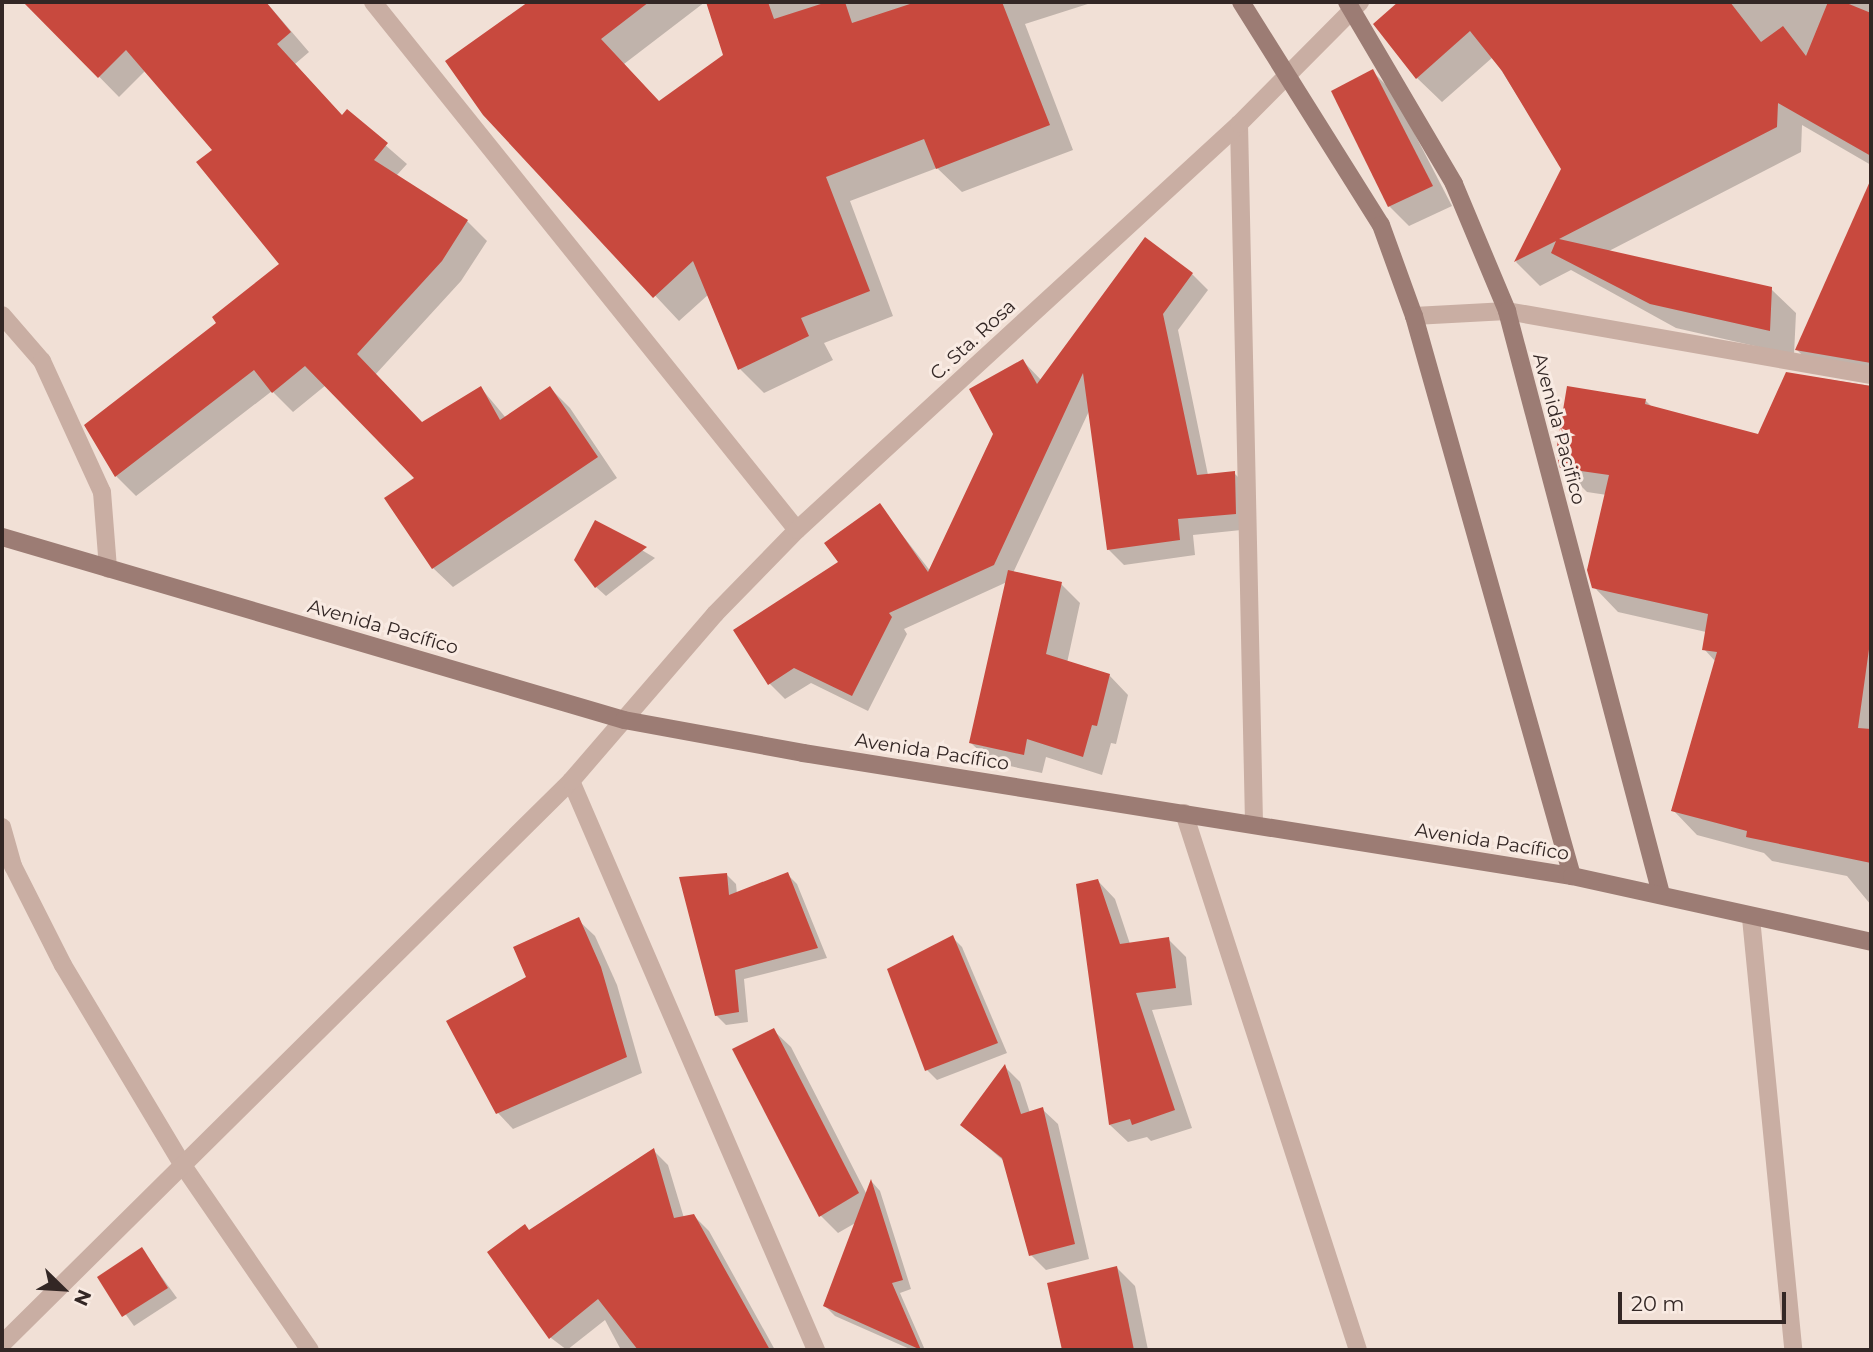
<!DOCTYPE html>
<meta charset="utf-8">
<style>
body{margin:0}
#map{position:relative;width:1873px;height:1352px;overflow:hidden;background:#f1e0d6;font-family:Montserrat,sans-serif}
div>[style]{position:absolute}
.shadow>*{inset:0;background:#0003}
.building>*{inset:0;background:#c8493e}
.street>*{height:18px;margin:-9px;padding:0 9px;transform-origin:9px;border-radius:9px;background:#c9aea3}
.secondary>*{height:18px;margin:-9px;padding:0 9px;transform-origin:9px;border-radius:9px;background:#9c7c74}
span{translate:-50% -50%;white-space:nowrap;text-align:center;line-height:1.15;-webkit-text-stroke:6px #f9ebe3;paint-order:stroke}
.street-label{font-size:19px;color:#332725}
.frame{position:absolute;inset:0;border:4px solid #332725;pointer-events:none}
.north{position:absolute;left:28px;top:1254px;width:70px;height:70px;-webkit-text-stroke:5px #f9ebe3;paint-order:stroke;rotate:114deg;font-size:19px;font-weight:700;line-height:28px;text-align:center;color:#332725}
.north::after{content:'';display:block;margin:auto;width:24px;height:32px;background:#332725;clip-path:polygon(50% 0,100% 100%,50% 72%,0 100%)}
.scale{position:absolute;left:1618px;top:1292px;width:168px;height:32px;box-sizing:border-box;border:4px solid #332725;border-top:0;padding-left:9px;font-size:21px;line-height:24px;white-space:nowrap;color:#332725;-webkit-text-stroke:5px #f9ebe3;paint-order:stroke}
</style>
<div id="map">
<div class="shadow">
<div style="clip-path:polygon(26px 2px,266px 2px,309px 52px,295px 64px,343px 117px,347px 112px,407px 164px,396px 176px,467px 221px,487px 241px,461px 281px,375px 375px,422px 424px,481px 388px,506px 418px,550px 388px,570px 408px,617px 478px,453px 587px,433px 568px,416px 478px,326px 385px,293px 412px,272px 391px,136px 496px,116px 476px,86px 425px,219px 323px,281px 265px,214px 151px,146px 70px,119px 97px)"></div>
<div style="clip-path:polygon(535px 2px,705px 2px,624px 64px,660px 103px,725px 56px,708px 2px,1094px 2px,1025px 24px,1073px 150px,962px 192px,937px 168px,850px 201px,893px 316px,824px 343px,833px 360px,764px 393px,740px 369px,709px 294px,679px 321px,485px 114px,448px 61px)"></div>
<div style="clip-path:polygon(1401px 2px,1871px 2px,1871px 165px,1802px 125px,1801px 152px,1607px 252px,1771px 289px,1796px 313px,1794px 355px,1676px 328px,1571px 270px,1540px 286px,1516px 262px,1563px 169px,1493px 57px,1442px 102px,1417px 78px,1376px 24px)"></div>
<div style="clip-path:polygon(1373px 72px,1393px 92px,1452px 206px,1409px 226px,1389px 206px)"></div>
<div style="clip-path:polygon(1856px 218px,1871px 218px,1871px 383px,1822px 374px,1797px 350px)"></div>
<div style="clip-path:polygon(1192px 274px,1208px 290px,1178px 330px,1208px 475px,1234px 473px,1250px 489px,1251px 529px,1193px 535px,1195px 555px,1124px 565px,1108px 549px,1090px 409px,1013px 573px,1061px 584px,1080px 603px,1067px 663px,1109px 675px,1128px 695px,1116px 744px,1111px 743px,1102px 775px,1046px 757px,1042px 773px,991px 762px,971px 743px,1007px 582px,904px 629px,907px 634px,868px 711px,811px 683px,785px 699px,769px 683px,879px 505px,931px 572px,995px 434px,1023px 361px,1042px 381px)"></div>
<div style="clip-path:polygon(1787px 373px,1871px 386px,1871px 905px,1847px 876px,1772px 861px,1764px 853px,1697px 835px,1673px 810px,1716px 662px,1704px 649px,1706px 632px,1618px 612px,1594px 587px,1607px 495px,1587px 492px,1562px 467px,1645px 400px,1653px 408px,1759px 436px)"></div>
<div style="clip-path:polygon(595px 522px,655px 558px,606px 596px,596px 587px)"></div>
<div style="clip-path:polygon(787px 874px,797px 884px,827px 958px,744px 979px,748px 1022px,726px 1025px,716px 1015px,727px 875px,736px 884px,737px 894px)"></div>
<div style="clip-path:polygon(1098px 881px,1115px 899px,1130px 944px,1168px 939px,1186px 957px,1192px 1005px,1152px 1010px,1192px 1128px,1151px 1141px,1147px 1137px,1128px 1142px,1110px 1125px,1078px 885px)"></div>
<div style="clip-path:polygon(578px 920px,595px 936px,617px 985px,642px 1073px,513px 1129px,497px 1112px,528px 978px)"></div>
<div style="clip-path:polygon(952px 937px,962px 947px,1007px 1053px,937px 1080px,927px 1070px)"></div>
<div style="clip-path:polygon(773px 1030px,791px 1047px,867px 1195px,872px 1182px,880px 1191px,911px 1289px,900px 1293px,925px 1350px,912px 1350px,835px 1316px,825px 1306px,857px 1222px,838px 1233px,821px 1216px)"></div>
<div style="clip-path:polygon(1005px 1067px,1020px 1082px,1030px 1113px,1042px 1109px,1058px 1124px,1089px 1259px,1046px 1270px,1031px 1255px,1005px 1162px,962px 1125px)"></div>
<div style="clip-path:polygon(654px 1151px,668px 1165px,684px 1218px,694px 1216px,709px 1231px,775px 1350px,621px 1350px,605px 1320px,567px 1350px,551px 1338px,529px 1231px)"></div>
<div style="clip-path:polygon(142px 1250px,177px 1298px,134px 1326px,99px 1277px)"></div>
<div style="clip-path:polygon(1117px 1268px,1135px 1286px,1148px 1350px,1061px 1350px)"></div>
</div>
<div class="building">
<div style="clip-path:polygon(23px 2px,266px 2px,291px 32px,277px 44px,342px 115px,347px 109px,388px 143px,374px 160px,468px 220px,442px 261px,357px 354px,422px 422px,481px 386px,500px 420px,550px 386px,598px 457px,432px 569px,384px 498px,414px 478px,305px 366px,272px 393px,254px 370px,115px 477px,84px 425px,216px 323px,212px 317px,279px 264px,196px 162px,212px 150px,126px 50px,98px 78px)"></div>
<div style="clip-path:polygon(528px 2px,649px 2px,601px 39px,659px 101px,723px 55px,706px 2px,768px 2px,774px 19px,827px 2px,845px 2px,852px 23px,916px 2px,1002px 2px,1050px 125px,936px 169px,924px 139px,826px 177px,870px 291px,801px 318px,809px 336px,738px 370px,693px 261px,653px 298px,483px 115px,445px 61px)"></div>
<div style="clip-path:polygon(1398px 2px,1730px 2px,1761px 42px,1783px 26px,1806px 56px,1828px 2px,1844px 2px,1871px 13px,1871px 156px,1778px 103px,1777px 127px,1559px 239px,1772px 287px,1770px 331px,1650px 304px,1551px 253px,1556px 241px,1514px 262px,1561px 169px,1502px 71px,1470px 31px,1416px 79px,1373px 24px)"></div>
<div style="clip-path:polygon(1373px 69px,1433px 186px,1388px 207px,1331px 91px)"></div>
<div style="clip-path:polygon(1871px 179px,1871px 363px,1795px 350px)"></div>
<div style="clip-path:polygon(1145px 237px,1193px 273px,1163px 314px,1197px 475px,1235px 471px,1236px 514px,1178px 519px,1180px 540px,1107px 550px,1083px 373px,994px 565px,889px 613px,892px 617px,852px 696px,794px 668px,768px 685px,733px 630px,838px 562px,824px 543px,880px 503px,928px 572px,993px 434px,969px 389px,1023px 359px,1037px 384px)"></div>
<div style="clip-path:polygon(1786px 372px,1871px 386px,1871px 635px,1858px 728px,1871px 729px,1871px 863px,1746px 837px,1747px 831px,1671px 811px,1717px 652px,1702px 650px,1708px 614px,1592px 588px,1587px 570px,1609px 475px,1560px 468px,1556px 452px,1567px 386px,1646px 399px,1645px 404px,1758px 434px)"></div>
<div style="clip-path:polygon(595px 520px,647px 547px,595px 588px,574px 560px)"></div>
<div style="clip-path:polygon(1008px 570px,1062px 582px,1046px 654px,1110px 674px,1097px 726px,1092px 725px,1083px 757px,1027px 739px,1024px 755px,969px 743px)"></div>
<div style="clip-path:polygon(788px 872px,818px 948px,735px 970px,739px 1012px,715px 1016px,679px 877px,727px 873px,729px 895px)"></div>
<div style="clip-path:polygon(1098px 879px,1120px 944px,1169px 937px,1176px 988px,1136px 993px,1175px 1110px,1132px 1125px,1130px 1119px,1109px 1125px,1076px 884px)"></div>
<div style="clip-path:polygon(579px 917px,601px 967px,627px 1057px,496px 1114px,446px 1021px,526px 977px,513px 947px)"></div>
<div style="clip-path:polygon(953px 935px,998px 1043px,925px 1071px,887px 969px)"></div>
<div style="clip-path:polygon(774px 1028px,859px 1193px,819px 1217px,732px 1049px)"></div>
<div style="clip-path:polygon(1005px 1064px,1021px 1114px,1043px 1107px,1075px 1244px,1029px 1256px,1002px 1158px,960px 1125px)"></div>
<div style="clip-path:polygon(654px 1148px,674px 1218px,694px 1214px,770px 1350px,638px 1350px,598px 1299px,549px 1339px,487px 1252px,525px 1224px,529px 1230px)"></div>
<div style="clip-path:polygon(871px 1179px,903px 1280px,892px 1283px,921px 1350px,823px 1306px)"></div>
<div style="clip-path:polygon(142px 1247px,168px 1288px,122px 1317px,97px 1277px)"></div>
<div style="clip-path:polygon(1117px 1266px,1134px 1350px,1062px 1350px,1047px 1283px)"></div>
</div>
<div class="street">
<div style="left:373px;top:2px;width:677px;rotate:51.23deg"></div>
<div style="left:1239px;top:124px;width:700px;rotate:88.77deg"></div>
<div style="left:2px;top:315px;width:61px;rotate:49deg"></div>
<div style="left:42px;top:361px;width:144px;rotate:65.4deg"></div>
<div style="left:102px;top:492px;width:77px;rotate:85.5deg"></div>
<div style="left:1414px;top:316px;width:93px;rotate:-3.1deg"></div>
<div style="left:1507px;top:311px;width:370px;rotate:10deg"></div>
<div style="left:571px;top:781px;width:620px;rotate:66.7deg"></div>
<div style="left:1184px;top:813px;width:564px;rotate:72.05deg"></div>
<div style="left:2px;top:827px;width:41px;rotate:74.2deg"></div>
<div style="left:13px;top:866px;width:111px;rotate:63.2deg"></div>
<div style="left:63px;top:965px;width:235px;rotate:59.1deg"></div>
<div style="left:184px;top:1167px;width:222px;rotate:55.5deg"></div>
<div style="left:1751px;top:918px;width:434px;rotate:84.4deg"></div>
<div style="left:2px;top:1344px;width:800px;rotate:-44.7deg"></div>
<div style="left:571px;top:781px;width:221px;rotate:-49.2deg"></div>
<div style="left:715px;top:614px;width:117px;rotate:-45.7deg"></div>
<div style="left:797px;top:530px;width:600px;rotate:-42.57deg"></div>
<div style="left:1239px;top:124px;width:172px;rotate:-45.2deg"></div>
</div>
<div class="secondary">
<div style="left:1241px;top:2px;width:263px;rotate:57.9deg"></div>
<div style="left:1381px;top:225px;width:97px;rotate:70.1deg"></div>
<div style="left:1414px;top:316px;width:582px;rotate:74.24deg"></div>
<div style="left:1347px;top:2px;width:211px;rotate:59.5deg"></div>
<div style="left:1454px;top:184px;width:138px;rotate:67.3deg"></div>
<div style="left:1507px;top:311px;width:603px;rotate:75.2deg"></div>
<div style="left:2px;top:537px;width:648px;rotate:16.39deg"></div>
<div style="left:624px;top:720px;width:182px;rotate:10.4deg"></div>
<div style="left:803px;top:753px;width:779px;rotate:9.09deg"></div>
<div style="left:1572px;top:876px;width:306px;rotate:12.4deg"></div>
</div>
<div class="street-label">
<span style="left:973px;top:340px;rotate:-43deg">C. Sta. Rosa</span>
<span style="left:1559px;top:429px;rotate:75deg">Avenida Pacifico</span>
<span style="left:383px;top:627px;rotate:16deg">Avenida Pacífico</span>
<span style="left:932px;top:752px;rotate:9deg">Avenida Pacífico</span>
<span style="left:1492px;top:842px;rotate:9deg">Avenida Pacífico</span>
</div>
<div class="frame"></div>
<div class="north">N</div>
<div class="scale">20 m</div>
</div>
